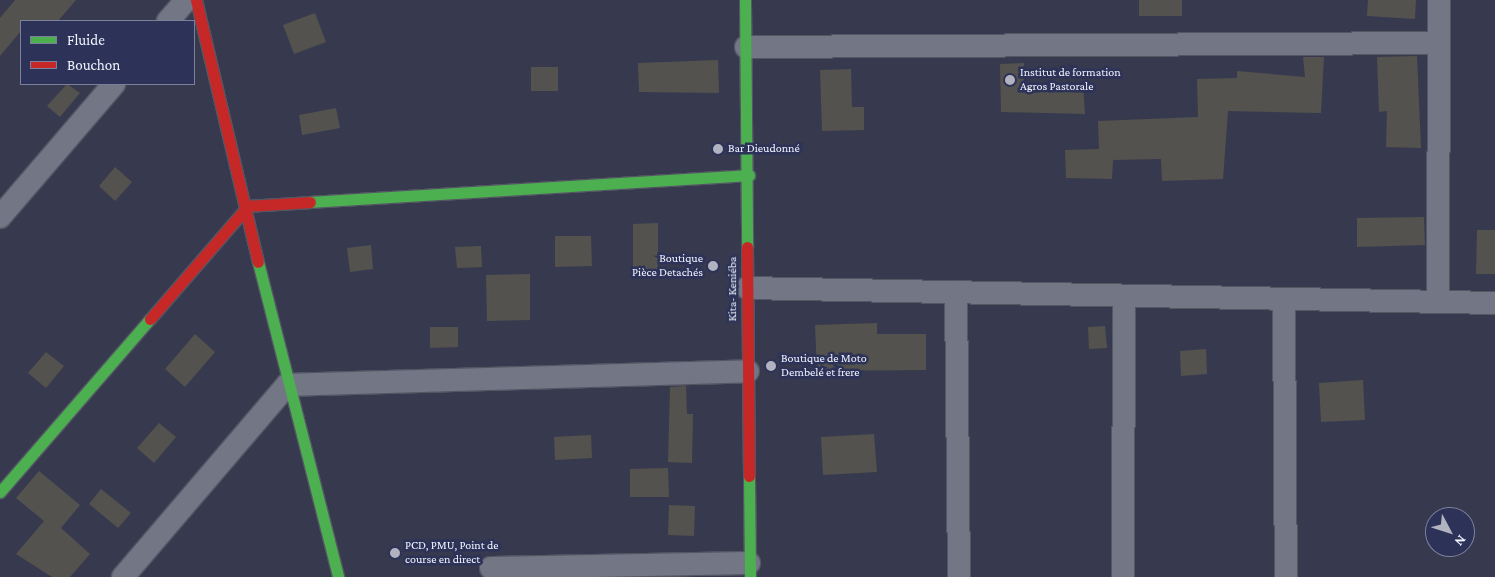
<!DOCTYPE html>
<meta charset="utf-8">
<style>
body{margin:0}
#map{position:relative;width:1495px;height:577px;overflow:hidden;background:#373a4e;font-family:"Crimson Pro",serif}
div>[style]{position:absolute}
.building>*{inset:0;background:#53524e}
.roads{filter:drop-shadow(1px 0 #545664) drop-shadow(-1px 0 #545664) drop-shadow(0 1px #545664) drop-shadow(0 -1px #545664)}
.street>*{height:22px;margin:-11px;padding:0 11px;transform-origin:11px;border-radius:11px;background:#727685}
.fast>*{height:11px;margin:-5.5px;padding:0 5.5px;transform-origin:5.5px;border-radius:5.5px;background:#4caf50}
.jam>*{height:11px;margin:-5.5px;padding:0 5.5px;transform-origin:5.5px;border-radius:5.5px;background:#c62828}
.dots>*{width:14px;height:14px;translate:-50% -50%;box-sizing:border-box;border:2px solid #2d3358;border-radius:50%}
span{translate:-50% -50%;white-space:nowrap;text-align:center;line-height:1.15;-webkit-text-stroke:5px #2d3358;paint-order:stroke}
.poi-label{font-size:12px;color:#f2f4fe}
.left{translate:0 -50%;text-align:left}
.right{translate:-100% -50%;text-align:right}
.street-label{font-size:12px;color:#f2f4fe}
.legend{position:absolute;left:20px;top:20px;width:175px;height:65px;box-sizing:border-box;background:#2d3358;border:1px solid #7c809a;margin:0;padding:6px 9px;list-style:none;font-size:15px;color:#f2f4fe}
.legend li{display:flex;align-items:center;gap:10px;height:25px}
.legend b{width:25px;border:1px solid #7c809a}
.north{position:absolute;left:1425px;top:507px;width:50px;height:50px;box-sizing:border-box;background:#2d3358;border:1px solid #7c809a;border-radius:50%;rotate:130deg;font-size:14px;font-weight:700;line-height:20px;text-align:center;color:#f2f4fe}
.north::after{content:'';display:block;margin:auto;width:18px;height:22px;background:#b1b3c0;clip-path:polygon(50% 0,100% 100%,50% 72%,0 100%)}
</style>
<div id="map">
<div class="building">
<div style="clip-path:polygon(15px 0,76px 0,58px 21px,21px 21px,21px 31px,0 56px,0 18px)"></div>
<div style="clip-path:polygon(1139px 0,1182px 0,1182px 16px,1139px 16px)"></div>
<div style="clip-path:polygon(1368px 0,1416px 0,1415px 19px,1367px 16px)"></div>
<div style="clip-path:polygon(315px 13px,326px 42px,294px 54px,283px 25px)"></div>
<div style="clip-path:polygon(1417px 56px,1421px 148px,1386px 147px,1387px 111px,1379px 112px,1377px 57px)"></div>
<div style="clip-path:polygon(1303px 57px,1324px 57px,1321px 113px,1228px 111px,1223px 179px,1162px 181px,1161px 159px,1113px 160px,1112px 179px,1066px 178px,1065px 150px,1099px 149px,1098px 121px,1198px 117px,1197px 79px,1237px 78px,1237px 71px,1305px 77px)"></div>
<div style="clip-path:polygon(718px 60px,719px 93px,639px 92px,638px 63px)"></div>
<div style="clip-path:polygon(1024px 63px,1024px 88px,1083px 84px,1085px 114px,1001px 112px,1000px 64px)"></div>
<div style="clip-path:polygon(531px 67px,558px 67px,558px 91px,531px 91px)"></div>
<div style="clip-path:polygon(851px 69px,852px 107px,864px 107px,864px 130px,822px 131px,820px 70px)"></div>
<div style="clip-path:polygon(67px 84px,80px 93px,60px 117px,47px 106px)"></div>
<div style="clip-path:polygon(336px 108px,340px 128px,302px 135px,299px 115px)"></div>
<div style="clip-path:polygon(115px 167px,132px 182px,115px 201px,99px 186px)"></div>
<div style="clip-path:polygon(1424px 217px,1425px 245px,1357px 247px,1357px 218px)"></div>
<div style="clip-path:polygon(658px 223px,658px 269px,633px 270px,633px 224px)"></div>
<div style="clip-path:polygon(1477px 230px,1495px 230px,1495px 274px,1476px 274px)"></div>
<div style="clip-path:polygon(555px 236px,591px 236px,592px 266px,555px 267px)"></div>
<div style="clip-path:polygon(371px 245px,373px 269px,350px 272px,347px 248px)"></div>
<div style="clip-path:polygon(481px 246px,482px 267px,457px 268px,455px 247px)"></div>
<div style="clip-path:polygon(530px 274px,530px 320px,487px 321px,486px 275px)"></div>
<div style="clip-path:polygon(877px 323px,877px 334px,926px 334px,926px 370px,817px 371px,815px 325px)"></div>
<div style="clip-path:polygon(1105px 326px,1107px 348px,1089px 349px,1088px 327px)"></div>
<div style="clip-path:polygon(430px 327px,458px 327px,458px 347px,430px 348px)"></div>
<div style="clip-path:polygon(195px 334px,215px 352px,185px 387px,165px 369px)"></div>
<div style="clip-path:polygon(1206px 349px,1207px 374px,1181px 376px,1180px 351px)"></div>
<div style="clip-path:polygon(46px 352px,64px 366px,46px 388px,28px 373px)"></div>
<div style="clip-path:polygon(1363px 380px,1365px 420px,1321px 422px,1319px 383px)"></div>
<div style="clip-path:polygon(686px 386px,687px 414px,693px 414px,692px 463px,668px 462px,670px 387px)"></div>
<div style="clip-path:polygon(159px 423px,176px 437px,154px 463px,137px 448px)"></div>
<div style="clip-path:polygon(874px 434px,877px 472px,823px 475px,821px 437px)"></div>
<div style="clip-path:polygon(591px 435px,592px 458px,555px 460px,554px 437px)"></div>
<div style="clip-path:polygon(668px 468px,669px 497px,630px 497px,630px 469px)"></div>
<div style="clip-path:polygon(39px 471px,80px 505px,61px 528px,90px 554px,70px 577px,52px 577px,16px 554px,44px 521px,16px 498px)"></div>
<div style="clip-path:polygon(101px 489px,131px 513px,118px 528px,89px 504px)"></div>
<div style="clip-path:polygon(669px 505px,695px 506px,694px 536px,668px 535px)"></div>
</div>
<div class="roads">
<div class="street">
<div style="left:168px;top:21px;width:28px;rotate:-49deg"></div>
<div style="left:746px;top:47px;width:693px;rotate:-0.33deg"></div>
<div style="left:0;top:217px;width:175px;rotate:-49.4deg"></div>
<div style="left:747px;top:288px;width:748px;rotate:1.15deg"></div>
<div style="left:956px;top:292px;width:285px;rotate:89.4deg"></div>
<div style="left:1438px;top:301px;width:301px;rotate:-89.8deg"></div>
<div style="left:1284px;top:309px;width:268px;rotate:89.6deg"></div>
<div style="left:491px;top:568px;width:258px;rotate:-1.1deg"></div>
<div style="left:123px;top:577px;width:253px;rotate:-49.5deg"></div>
<div style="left:287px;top:385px;width:461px;rotate:-1.7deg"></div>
<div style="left:1123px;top:577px;width:281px;rotate:-89.8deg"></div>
</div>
<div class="fast">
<div style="left:745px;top:0;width:247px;rotate:89.5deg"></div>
<div style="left:310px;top:202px;width:440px;rotate:-3.5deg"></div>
<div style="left:258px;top:262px;width:325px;rotate:75.7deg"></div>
<div style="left:749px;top:476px;width:101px;rotate:89.4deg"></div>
<div style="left:0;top:492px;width:229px;rotate:-49.1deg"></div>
</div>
<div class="jam">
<div style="left:196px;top:0;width:269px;rotate:76.7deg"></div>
<div style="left:747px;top:247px;width:229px;rotate:89.5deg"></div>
<div style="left:150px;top:319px;width:150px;rotate:-49.1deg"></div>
<div style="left:248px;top:206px;width:62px;rotate:-3.7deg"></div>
</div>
</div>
<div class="dots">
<div style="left:1010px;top:80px;background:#b1b3c0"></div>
<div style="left:718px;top:149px;background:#b1b3c0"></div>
<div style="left:713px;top:266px;background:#b1b3c0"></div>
<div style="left:771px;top:366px;background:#b1b3c0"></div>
<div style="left:395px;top:553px;background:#b1b3c0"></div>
</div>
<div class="poi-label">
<span class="left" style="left:1020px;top:80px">Institut de formation<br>Agros Pastorale</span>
<span class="left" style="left:728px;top:149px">Bar Dieudonné</span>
<span class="right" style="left:703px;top:266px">Boutique<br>Pièce Detachés</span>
<span class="left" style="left:781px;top:366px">Boutique de Moto<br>Dembelé et frere</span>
<span class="left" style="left:405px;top:553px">PCD, PMU, Point de<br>course en direct</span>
</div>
<div class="street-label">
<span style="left:733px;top:289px;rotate:-90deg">Kita- Keniéba</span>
</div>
<ul class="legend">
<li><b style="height:6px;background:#4caf50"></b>Fluide</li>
<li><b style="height:6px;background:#c62828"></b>Bouchon</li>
</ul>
<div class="north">N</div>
</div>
